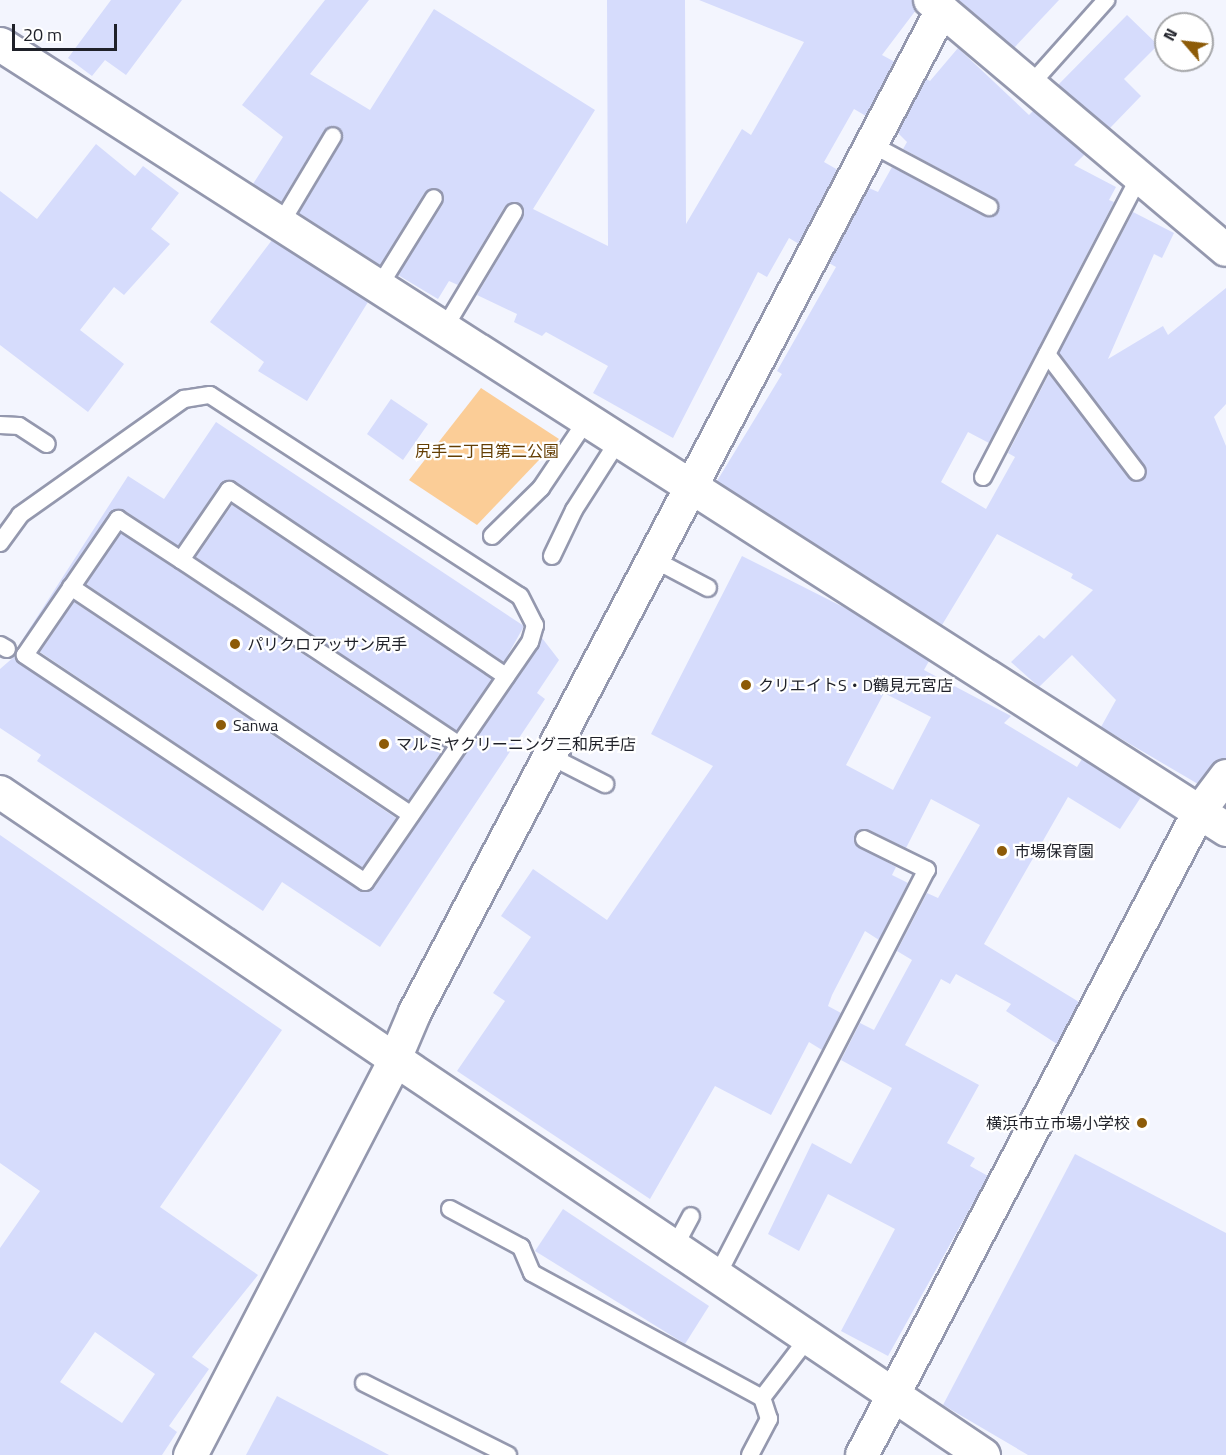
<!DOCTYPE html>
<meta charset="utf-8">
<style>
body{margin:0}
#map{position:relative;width:1226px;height:1455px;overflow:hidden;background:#f3f5fe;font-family:"Titillium Web","Noto Sans JP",sans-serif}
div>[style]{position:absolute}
.green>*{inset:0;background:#fbcd97}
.building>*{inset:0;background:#d6dcfc}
.roads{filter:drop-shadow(2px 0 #9498ae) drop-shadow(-2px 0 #9498ae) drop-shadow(0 2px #9498ae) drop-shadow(0 -2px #9498ae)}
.lane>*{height:16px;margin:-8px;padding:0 8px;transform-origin:8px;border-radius:8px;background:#fff}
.street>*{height:32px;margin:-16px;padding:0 16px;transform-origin:16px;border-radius:16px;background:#fff}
.secondary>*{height:33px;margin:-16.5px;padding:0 16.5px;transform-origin:16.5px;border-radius:16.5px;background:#fff}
.dots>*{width:16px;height:16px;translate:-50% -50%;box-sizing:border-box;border:3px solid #fff;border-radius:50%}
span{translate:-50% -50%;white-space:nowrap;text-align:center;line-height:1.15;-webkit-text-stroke:4.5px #fff;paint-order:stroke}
.park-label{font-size:16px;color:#643e03}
.poi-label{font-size:16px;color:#1f2129}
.left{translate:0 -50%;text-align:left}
.right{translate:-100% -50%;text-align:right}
.north{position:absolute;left:1154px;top:12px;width:60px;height:60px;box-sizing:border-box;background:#fff;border:2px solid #a5a6a9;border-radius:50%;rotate:298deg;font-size:16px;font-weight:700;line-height:24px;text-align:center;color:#1f2129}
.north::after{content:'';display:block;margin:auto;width:21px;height:27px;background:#8d5b08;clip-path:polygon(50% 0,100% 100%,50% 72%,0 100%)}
.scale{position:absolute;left:12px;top:24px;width:105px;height:27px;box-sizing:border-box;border:3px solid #1f2129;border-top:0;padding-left:8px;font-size:18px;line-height:21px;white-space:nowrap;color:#1f2129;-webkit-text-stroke:4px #fff;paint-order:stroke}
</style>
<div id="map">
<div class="green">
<div style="clip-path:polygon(481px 388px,559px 439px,477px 525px,409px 480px)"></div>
</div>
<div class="building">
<div style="clip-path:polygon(111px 0,182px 0,126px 75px,105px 60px,92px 76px,68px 58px)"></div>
<div style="clip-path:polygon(325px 0,369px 0,310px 74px,370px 110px,434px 9px,595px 110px,533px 209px,608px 246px,607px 0,685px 0,686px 224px,742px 129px,751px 135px,804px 42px,699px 0,912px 0,916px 10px,882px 55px,895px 62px,866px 116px,854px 109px,824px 162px,838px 170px,799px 244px,789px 238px,767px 277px,758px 272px,673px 438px,593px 393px,608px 366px,546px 332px,542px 336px,514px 322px,517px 314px,477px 295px,523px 217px,519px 203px,505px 206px,458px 285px,449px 281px,438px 299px,398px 275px,443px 204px,440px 189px,425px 192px,380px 265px,299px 213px,342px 141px,339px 127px,324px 131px,281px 202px,253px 184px,283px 137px,242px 105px)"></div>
<div style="clip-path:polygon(959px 0,1059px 0,1014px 48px)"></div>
<div style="clip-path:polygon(1127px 15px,1158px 45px,1124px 79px,1141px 96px,1110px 128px,1058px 85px)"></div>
<div style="clip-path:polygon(958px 48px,1029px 115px,1033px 111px,1085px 154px,1074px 165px,1116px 187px,1109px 200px,1114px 202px,989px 443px,968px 432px,941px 482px,986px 509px,1015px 457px,1008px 453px,1049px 374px,1129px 478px,1138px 482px,1146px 477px,1145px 466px,1059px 353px,1133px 212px,1174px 233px,1162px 258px,1154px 254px,1108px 359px,1163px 326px,1168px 335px,1226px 288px,1226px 404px,1214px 417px,1226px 446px,1226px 758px,1212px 765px,1198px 784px,1101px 727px,1116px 700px,1072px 655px,1039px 687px,1011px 662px,1039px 635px,1044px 639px,1093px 590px,1071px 578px,1073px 574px,997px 534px,942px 625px,717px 481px,782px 374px,777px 371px,836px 267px,829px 263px,869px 188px,878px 192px,892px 167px,984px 216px,998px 212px,994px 198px,903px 149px,907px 142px,898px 133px,926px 79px,930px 81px)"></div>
<div style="clip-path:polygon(96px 144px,135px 176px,143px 166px,179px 193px,151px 229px,170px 244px,124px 295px,114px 287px,80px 330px,124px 364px,88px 412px,0 345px,0 191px,37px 219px)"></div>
<div style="clip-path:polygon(272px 240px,368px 302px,307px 401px,258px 371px,264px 362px,210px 322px)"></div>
<div style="clip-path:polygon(391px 399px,428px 424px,403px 460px,367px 434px)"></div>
<div style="clip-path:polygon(216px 422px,524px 626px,504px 662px,229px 480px,220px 484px,178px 546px,124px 510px,113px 510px,17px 648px,128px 476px,164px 499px)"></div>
<div style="clip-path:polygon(232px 505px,492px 679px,456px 731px,196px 557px)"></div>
<div style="clip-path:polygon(121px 533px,444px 748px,408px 801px,86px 584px)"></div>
<div style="clip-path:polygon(evenodd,742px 556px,853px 612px,929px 661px,924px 670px,1011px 716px,1004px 723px,1077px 767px,1082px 759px,1141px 797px,1120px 829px,1068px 797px,984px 944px,1079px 1002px,1057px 1044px,1006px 1011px,1011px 1004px,956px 974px,950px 984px,941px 979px,905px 1045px,979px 1085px,947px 1143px,975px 1158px,970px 1166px,988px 1176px,888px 1356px,841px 1331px,895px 1229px,828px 1194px,799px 1251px,768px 1234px,812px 1143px,851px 1164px,892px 1088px,841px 1060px,860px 1023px,874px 1030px,912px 960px,897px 951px,927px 893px,938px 898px,980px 825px,931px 799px,906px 848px,869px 830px,858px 831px,856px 845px,896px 867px,892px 875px,908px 883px,879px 940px,865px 931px,832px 995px,828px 1006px,841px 1013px,822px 1050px,809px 1042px,771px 1115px,715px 1086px,650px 1199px,457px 1071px,505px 1001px,493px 993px,531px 937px,501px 916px,533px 869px,607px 920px,713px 766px,651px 734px,742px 556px,884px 693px,931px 717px,893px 790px,846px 765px,884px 693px)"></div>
<div style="clip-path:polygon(74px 602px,396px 818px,362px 868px,40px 652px)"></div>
<div style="clip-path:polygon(542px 638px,559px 660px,537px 693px,545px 699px,380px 947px,282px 882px,263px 911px,37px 761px,41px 755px,0 728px,0 669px,15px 656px,365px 892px,374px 888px)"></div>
<div style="clip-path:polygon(evenodd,0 835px,282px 1030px,160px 1207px,258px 1275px,192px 1357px,209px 1369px,169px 1426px,177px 1432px,162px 1455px,0 1455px,0 1248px,40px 1191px,0 1163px,0 835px,95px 1332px,155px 1374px,122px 1423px,60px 1382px,95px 1332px)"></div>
<div style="clip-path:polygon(1075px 1154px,1226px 1233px,1226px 1455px,1028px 1455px,943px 1405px)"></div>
<div style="clip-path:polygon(563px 1209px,709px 1306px,685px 1344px,535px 1251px)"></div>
<div style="clip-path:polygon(277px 1396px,389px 1455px,246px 1455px)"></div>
</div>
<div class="roads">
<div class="lane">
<div style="left:1031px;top:84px;width:113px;rotate:-48.2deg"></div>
<div style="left:871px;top:144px;width:134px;rotate:28.1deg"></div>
<div style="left:281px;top:223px;width:101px;rotate:-59.1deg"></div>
<div style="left:380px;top:285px;width:102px;rotate:-58.2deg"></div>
<div style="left:445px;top:327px;width:134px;rotate:-59deg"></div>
<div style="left:1047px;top:354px;width:148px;rotate:52.7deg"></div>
<div style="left:0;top:425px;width:19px;rotate:3deg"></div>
<div style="left:19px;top:426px;width:33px;rotate:33deg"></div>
<div style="left:983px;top:477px;width:342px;rotate:-62.5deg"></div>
<div style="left:492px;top:536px;width:69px;rotate:-44.4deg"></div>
<div style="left:541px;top:488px;width:84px;rotate:-56.1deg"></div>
<div style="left:0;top:543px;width:34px;rotate:-54deg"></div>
<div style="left:20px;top:515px;width:201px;rotate:-35.3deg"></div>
<div style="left:184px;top:399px;width:26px;rotate:-9deg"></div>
<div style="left:210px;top:395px;width:369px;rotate:33deg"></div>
<div style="left:520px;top:596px;width:33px;rotate:63deg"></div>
<div style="left:535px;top:625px;width:18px;rotate:106deg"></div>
<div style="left:530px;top:642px;width:291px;rotate:124.5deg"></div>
<div style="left:365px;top:882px;width:409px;rotate:-146.3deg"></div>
<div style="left:25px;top:655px;width:165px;rotate:-55.6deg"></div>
<div style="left:118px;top:519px;width:75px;rotate:33.1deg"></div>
<div style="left:181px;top:560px;width:85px;rotate:-55.6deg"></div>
<div style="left:229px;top:490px;width:334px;rotate:33.9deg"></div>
<div style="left:552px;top:556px;width:51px;rotate:-64.4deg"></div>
<div style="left:574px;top:510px;width:85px;rotate:-57.4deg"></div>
<div style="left:653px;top:559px;width:62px;rotate:27.8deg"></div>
<div style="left:181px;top:560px;width:334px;rotate:33.6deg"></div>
<div style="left:71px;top:587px;width:409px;rotate:33.8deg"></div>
<div style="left:0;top:645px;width:8px;rotate:30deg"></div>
<div style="left:550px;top:756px;width:62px;rotate:27deg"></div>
<div style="left:450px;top:1209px;width:81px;rotate:28.2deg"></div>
<div style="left:521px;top:1247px;width:28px;rotate:67deg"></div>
<div style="left:532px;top:1273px;width:262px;rotate:28.5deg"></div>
<div style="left:762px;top:1398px;width:76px;rotate:-52.5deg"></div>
<div style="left:674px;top:1248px;width:36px;rotate:-62deg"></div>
<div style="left:717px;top:1276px;width:457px;rotate:-62.7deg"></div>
<div style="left:927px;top:870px;width:70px;rotate:-153.8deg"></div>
<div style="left:364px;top:1383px;width:161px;rotate:26.6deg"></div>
<div style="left:750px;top:1455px;width:41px;rotate:-62.2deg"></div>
<div style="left:769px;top:1419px;width:22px;rotate:-108deg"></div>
</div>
<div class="street">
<div style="left:930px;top:0;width:387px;rotate:40.2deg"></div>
<div style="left:0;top:792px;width:477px;rotate:34.1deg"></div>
<div style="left:395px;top:1059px;width:51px;rotate:-66.9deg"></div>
<div style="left:415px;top:1012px;width:1132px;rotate:-62.26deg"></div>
<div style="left:862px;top:1455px;width:726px;rotate:-62.34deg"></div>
<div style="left:1199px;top:812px;width:45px;rotate:-53.1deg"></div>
</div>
<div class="secondary">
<div style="left:0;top:44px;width:1456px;rotate:32.63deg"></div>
<div style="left:190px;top:1455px;width:446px;rotate:-62.6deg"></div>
<div style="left:395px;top:1059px;width:709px;rotate:33.96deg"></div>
</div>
</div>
<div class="dots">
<div style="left:235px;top:644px;background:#8d5b08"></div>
<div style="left:746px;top:685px;background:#8d5b08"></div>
<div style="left:221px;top:725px;background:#8d5b08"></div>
<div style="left:384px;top:744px;background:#8d5b08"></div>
<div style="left:1002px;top:851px;background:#8d5b08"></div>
<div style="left:1142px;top:1123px;background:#8d5b08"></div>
</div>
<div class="park-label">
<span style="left:487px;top:451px">尻手二丁目第二公園</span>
</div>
<div class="poi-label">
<span class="left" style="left:247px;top:644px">パリクロアッサン尻手</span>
<span class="left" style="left:758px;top:685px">クリエイトS・D鶴見元宮店</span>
<span class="left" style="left:233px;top:725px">Sanwa</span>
<span class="left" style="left:396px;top:744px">マルミヤクリーニング三和尻手店</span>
<span class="left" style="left:1014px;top:851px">市場保育園</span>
<span class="right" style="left:1130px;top:1123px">横浜市立市場小学校</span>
</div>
<div class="north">N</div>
<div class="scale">20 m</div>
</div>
